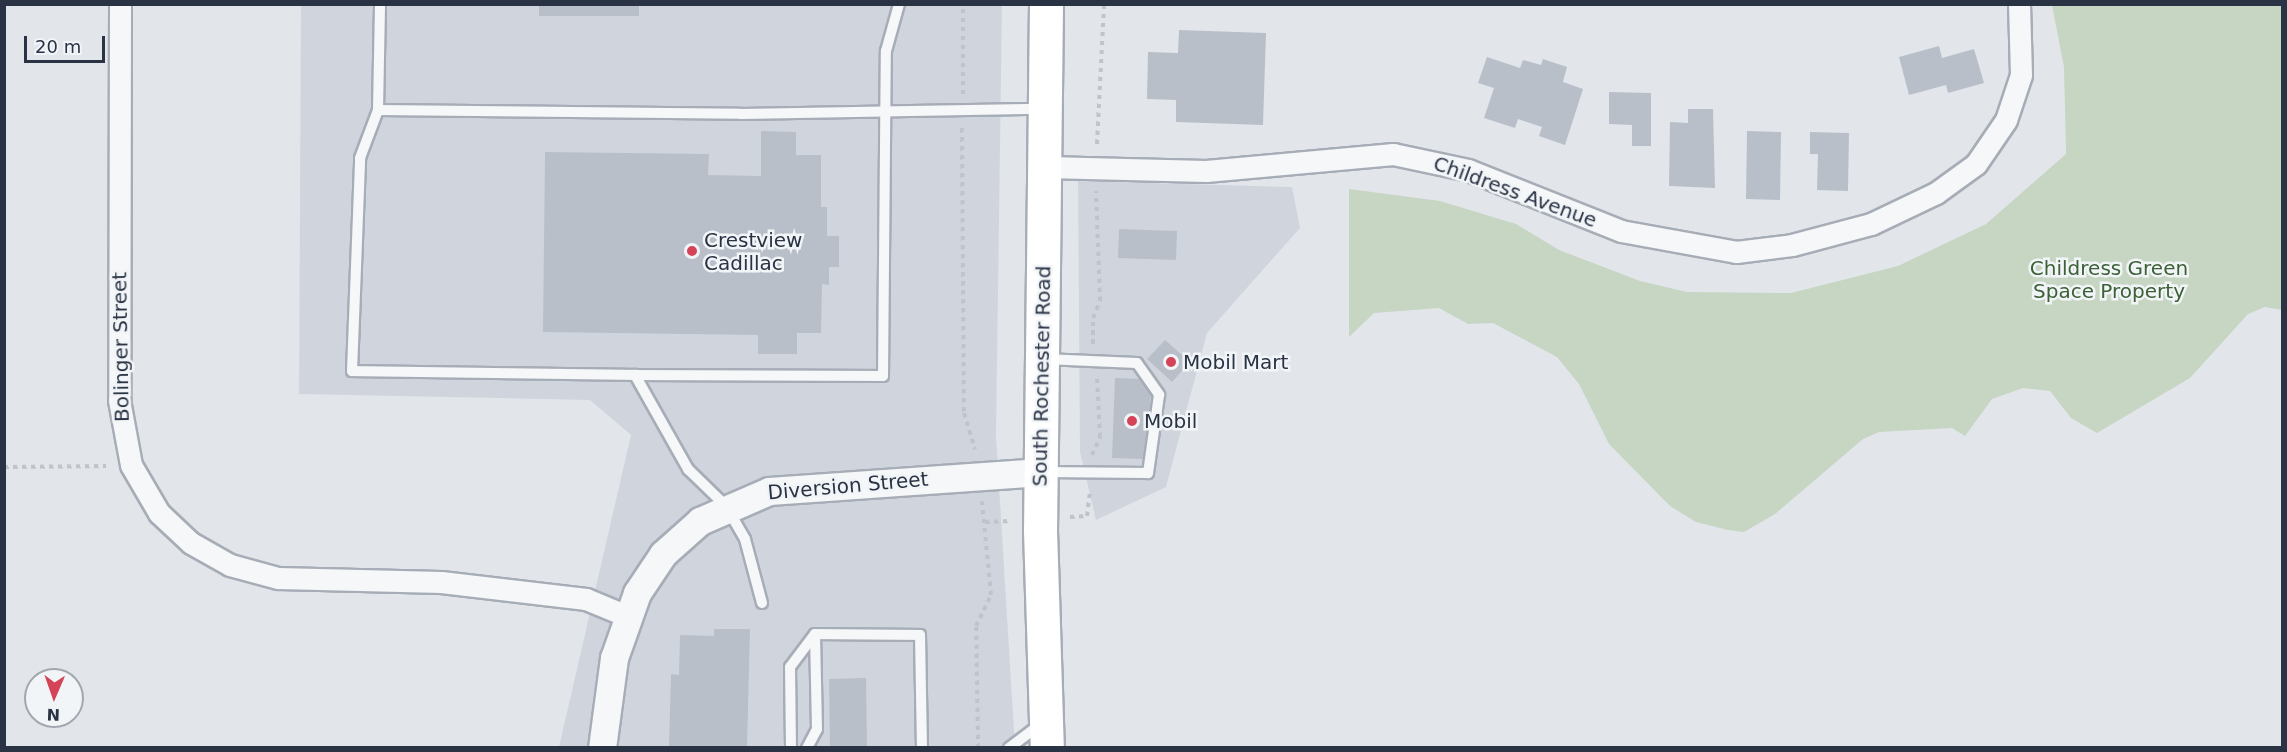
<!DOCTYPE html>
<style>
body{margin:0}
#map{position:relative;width:2287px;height:752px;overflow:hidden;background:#e2e6eb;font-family:"DejaVu Sans",sans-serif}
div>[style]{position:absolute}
.built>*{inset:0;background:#d0d5dd}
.green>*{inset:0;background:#c7d5c3}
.building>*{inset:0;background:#b9bfc9}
.path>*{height:4px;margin-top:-2px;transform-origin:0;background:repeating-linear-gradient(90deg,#c0c4ca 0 4.5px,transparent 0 9px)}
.roads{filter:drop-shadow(2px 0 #a7adb6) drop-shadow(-2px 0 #a7adb6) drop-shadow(0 2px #a7adb6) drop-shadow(0 -2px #a7adb6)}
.service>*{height:10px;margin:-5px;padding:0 5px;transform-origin:5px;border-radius:5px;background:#f5f7f9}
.minor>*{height:21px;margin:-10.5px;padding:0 10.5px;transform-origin:10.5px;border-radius:10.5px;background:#f5f7f9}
.tertiary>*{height:27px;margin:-13.5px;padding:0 13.5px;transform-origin:13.5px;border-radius:13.5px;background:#f5f7f9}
.primary>*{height:33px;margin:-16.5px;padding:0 16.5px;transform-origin:16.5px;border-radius:16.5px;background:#fff}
.dots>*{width:16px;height:16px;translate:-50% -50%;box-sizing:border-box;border:3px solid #f2f5f8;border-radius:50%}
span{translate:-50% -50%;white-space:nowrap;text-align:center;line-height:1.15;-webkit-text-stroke:5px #f2f5f8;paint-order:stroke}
.street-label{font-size:20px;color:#293344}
.poi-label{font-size:20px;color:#293344}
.left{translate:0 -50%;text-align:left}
.park-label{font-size:20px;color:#3d6136}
.frame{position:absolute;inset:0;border:6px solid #293344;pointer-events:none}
.north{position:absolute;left:24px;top:668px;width:60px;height:60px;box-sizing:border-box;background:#f2f5f8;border:2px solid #a2a7b0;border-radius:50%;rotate:182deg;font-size:16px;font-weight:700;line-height:24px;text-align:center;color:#293344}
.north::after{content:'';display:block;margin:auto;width:21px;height:27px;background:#d44456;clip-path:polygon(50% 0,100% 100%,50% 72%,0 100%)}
.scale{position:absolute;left:24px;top:36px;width:81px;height:27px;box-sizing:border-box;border:3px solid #293344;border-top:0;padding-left:8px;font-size:18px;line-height:21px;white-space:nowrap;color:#293344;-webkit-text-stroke:4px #f2f5f8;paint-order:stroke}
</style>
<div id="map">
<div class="built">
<div style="clip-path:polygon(301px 5px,1002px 5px,996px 436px,1015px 747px,559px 747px,631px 435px,590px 400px,299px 394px)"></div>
<div style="clip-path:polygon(1078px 181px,1292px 187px,1300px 228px,1207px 333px,1166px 487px,1096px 520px,1080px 452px)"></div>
</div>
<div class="green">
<div style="clip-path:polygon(2052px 5px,2282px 5px,2282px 310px,2265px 307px,2248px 314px,2190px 378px,2097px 433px,2071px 418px,2050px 391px,2023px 388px,1992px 399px,1965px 436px,1952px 428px,1879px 432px,1863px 439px,1775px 514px,1744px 532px,1728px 530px,1696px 522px,1670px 506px,1609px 444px,1579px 384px,1557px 357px,1493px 323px,1468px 324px,1439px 308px,1374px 313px,1349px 337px,1349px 189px,1440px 201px,1516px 224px,1559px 250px,1640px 281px,1687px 292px,1791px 293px,1898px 266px,1986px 224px,2066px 154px,2064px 67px)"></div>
</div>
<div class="building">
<div style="clip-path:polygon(539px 4px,639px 4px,639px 16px,539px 16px)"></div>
<div style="clip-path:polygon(1179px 30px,1266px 33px,1263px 125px,1176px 122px,1176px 100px,1147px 99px,1148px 52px,1178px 53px)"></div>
<div style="clip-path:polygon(1939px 46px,1942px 58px,1974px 49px,1984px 83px,1948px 93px,1946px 85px,1909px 95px,1899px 57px)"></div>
<div style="clip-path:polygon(1487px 57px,1520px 68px,1523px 60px,1541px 65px,1543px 59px,1567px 67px,1563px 82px,1583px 89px,1565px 145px,1539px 136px,1542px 127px,1518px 119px,1515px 128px,1484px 118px,1494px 88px,1478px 83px)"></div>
<div style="clip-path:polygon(1609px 92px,1651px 93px,1651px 146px,1632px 146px,1632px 125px,1609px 124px)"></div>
<div style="clip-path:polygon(1688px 109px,1713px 109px,1715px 188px,1669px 186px,1670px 122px,1688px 123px)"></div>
<div style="clip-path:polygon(761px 131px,796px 132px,796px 155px,821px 155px,821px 207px,827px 207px,827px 236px,839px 236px,839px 267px,829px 267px,829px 285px,822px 284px,821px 333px,797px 333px,797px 354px,758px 354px,758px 335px,543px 332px,545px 152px,709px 154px,708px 175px,761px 176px)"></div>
<div style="clip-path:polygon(1747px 131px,1781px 132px,1780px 200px,1746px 199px)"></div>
<div style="clip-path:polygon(1810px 132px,1849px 133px,1848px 191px,1817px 190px,1818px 154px,1810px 154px)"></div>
<div style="clip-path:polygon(1119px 229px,1177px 231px,1176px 260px,1118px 258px)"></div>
<div style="clip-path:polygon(1165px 340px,1190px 362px,1172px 382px,1147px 359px)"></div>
<div style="clip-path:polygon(1115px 378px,1145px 379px,1151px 385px,1149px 453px,1143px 459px,1112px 458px)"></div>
<div style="clip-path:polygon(714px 629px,750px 629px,747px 748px,669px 748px,671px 674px,679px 675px,680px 635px,714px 636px)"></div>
<div style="clip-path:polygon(866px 678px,867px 748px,830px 748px,829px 679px)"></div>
</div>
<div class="path">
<div style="left:963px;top:94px;width:90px;rotate:-90deg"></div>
<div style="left:962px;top:128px;width:285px;rotate:89.6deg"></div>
<div style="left:964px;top:413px;width:38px;rotate:73deg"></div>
<div style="left:1097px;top:144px;width:140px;rotate:-87.1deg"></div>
<div style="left:1093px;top:344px;width:26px;rotate:-90deg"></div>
<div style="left:1093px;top:318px;width:18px;rotate:-68deg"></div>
<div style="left:1100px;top:301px;width:110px;rotate:-92.1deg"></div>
<div style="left:1092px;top:455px;width:20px;rotate:-66deg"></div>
<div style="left:1100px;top:437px;width:59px;rotate:-92.9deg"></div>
<div style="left:4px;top:467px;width:102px;rotate:-0.6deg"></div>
<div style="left:1070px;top:517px;width:17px;rotate:-3deg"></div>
<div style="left:1087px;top:516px;width:26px;rotate:-83deg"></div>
<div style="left:985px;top:522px;width:26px;rotate:-2deg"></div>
<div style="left:978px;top:748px;width:122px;rotate:-90.9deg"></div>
<div style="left:976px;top:626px;width:34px;rotate:-64deg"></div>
<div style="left:991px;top:595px;width:94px;rotate:-95.5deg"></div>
</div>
<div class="roads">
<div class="service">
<div style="left:378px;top:110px;width:106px;rotate:-88.9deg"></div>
<div style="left:1044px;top:359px;width:93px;rotate:2.5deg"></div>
<div style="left:1137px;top:363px;width:39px;rotate:55deg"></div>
<div style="left:1159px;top:395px;width:79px;rotate:98deg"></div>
<div style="left:1148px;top:473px;width:104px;rotate:-179.4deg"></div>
<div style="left:635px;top:375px;width:248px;rotate:0.2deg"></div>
<div style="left:883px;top:376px;width:325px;rotate:-89.5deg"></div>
<div style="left:886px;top:51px;width:49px;rotate:-74.5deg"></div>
<div style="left:762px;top:603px;width:66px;rotate:-104.9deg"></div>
<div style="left:745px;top:539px;width:38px;rotate:-120deg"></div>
<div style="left:726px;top:506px;width:53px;rotate:-135.8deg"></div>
<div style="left:688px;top:469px;width:108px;rotate:-119.4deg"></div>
<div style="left:635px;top:375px;width:283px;rotate:-179.2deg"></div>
<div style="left:352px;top:371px;width:213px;rotate:-87.8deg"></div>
<div style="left:360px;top:158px;width:51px;rotate:-69.4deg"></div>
<div style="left:378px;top:110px;width:363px;rotate:0.6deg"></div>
<div style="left:741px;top:114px;width:300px;rotate:-1deg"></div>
<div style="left:815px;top:634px;width:105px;rotate:0.5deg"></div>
<div style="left:920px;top:635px;width:113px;rotate:89deg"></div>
<div style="left:791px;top:748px;width:81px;rotate:-90.7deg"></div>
<div style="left:790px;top:667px;width:41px;rotate:-52.9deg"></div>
<div style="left:807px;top:748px;width:21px;rotate:-62deg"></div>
<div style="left:817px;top:729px;width:95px;rotate:-91.2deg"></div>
<div style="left:1009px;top:748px;width:41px;rotate:-37.1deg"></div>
</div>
<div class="minor">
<div style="left:120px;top:4px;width:396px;rotate:90.1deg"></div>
<div style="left:119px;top:400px;width:66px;rotate:79.5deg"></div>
<div style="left:131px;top:465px;width:56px;rotate:59.7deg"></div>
<div style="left:159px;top:513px;width:44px;rotate:43.2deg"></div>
<div style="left:191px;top:543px;width:45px;rotate:29.4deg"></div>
<div style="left:230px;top:565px;width:50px;rotate:15.2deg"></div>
<div style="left:278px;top:578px;width:163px;rotate:1.4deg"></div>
<div style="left:441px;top:582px;width:146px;rotate:6.7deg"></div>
<div style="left:586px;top:599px;width:44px;rotate:22.5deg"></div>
<div style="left:1046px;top:167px;width:160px;rotate:1.4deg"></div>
<div style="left:1206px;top:171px;width:188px;rotate:-5.2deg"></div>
<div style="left:1393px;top:154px;width:77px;rotate:12deg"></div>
<div style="left:1468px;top:170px;width:165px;rotate:21.7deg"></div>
<div style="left:1621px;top:231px;width:117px;rotate:10.3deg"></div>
<div style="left:1736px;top:252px;width:56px;rotate:-7.1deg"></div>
<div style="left:1792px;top:245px;width:82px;rotate:-14.9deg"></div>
<div style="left:1871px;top:224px;width:72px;rotate:-25.5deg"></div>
<div style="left:1936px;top:193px;width:49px;rotate:-35.9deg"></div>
<div style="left:1976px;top:164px;width:53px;rotate:-55.7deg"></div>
<div style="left:2006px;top:120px;width:47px;rotate:-71.6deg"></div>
<div style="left:2021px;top:75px;width:71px;rotate:-91.6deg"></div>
</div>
<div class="tertiary">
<div style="left:602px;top:748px;width:91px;rotate:-82.4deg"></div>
<div style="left:614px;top:658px;width:69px;rotate:-70.5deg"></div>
<div style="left:637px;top:593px;width:47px;rotate:-56.3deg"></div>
<div style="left:663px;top:554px;width:50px;rotate:-41.7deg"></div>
<div style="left:700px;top:521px;width:75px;rotate:-23.5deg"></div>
<div style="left:769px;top:491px;width:273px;rotate:-4deg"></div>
</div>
<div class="primary">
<div style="left:1046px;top:4px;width:526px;rotate:90.65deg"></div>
<div style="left:1040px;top:530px;width:218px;rotate:88.2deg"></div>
</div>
</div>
<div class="dots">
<div style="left:692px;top:251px;background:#d44456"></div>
<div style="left:1171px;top:362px;background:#d44456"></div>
<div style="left:1132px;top:421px;background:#d44456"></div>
</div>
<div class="street-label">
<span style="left:1515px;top:192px;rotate:20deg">Childress Avenue</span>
<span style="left:121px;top:347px;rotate:-91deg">Bolinger Street</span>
<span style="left:1042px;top:376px;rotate:-89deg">South Rochester Road</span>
<span style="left:848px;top:486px;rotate:-5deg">Diversion Street</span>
</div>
<div class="poi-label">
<span class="left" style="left:704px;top:252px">Crestview<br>Cadillac</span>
<span class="left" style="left:1183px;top:362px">Mobil Mart</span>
<span class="left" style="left:1144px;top:421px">Mobil</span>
</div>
<div class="park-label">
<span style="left:2109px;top:280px">Childress Green<br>Space Property</span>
</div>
<div class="frame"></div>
<div class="north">N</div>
<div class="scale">20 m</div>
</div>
